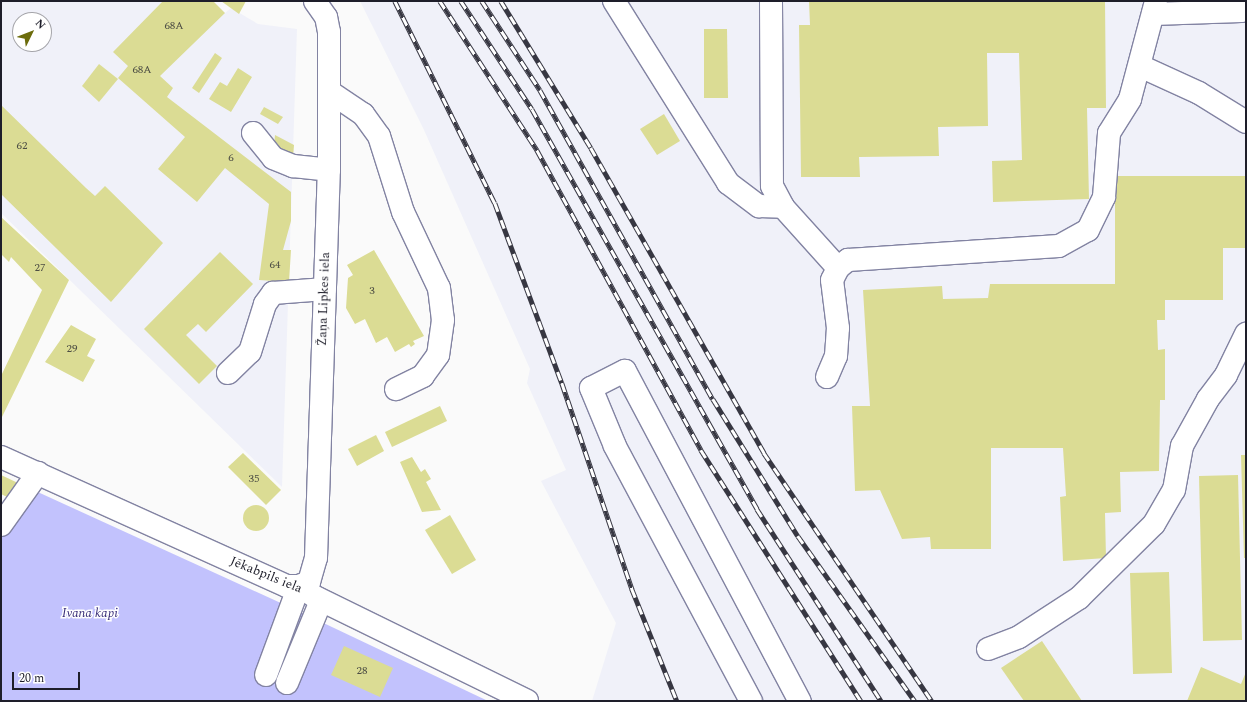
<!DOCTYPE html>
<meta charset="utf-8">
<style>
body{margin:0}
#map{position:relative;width:1247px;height:702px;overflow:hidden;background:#fafafa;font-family:Spectral,serif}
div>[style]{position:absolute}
.built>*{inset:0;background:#f0f1f9}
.green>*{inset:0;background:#c2c2fd}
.building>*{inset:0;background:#dbdc94}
.round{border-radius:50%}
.roads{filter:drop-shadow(1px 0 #8283a2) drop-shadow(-1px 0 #8283a2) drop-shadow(0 1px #8283a2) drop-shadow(0 -1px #8283a2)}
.minor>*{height:22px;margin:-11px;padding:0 11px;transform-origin:11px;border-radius:11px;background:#fff}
.rail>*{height:4.5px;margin-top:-2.25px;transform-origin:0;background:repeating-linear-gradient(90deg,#fff 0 9px,#373742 0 18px);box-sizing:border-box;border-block:1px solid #373742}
span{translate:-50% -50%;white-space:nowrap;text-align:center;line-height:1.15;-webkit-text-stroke:3px #fff;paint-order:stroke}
.number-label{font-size:11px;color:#4d4e44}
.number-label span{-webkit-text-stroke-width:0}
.street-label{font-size:13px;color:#1e1e2a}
.park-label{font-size:13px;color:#382d78;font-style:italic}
.frame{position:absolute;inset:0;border:2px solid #1e1e2a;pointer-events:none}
.north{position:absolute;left:12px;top:12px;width:40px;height:40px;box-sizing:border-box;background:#fff;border:1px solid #a5a5aa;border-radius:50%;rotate:47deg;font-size:11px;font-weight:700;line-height:16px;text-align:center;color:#1e1e2a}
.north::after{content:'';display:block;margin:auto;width:14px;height:18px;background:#6c6c0c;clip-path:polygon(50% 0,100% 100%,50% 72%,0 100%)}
.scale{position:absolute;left:12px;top:672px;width:68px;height:18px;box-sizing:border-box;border:2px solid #1e1e2a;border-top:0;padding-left:5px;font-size:12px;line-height:14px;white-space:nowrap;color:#1e1e2a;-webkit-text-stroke:3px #fff;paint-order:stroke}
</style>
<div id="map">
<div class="built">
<div style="clip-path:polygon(evenodd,1px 1px,213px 1px,225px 13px,231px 8px,258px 24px,297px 29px,282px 487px,1px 213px,1px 1px,20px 20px,44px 20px,44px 44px,20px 44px,20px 20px)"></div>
<div style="clip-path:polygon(360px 1px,1246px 1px,1246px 701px,592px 701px,616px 623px,541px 481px,566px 470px,527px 383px,530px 369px,424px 130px)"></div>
</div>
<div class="green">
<div style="clip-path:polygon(18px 483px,294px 609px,488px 701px,1px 701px,1px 506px)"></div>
</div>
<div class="building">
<div style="clip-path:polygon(163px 1px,213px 1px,225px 13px,160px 76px,173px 88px,167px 97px,291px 192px,291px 221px,283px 250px,291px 250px,289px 282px,259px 280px,269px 204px,225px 168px,197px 202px,158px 169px,185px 137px,118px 78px,128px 66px,113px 52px)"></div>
<div style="clip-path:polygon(221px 1px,246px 1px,239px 14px)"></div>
<div style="clip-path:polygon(809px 1px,1105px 1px,1106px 108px,1087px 108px,1089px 199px,993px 202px,992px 161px,1022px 160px,1019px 53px,987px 53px,988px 126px,938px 127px,939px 156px,859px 157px,860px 177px,801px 177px,799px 25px,810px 25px)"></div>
<div style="clip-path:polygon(704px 29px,727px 29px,728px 98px,704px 98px)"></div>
<div style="clip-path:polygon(215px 53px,222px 58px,199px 93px,192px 88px)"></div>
<div style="clip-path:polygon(99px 64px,118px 79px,99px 102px,82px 86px)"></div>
<div style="clip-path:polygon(238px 68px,252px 77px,231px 112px,209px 99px,220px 82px,227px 86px)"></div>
<div style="clip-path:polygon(1px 105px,86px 188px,95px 196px,105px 186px,163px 243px,111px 302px,1px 194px)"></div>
<div style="clip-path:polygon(264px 107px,283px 117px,278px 124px,260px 114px)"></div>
<div style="clip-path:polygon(664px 114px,680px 141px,657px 155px,640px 129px)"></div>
<div style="clip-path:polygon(275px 135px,294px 145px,293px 158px,274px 147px)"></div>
<div style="clip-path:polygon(1115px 176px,1246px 176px,1246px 248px,1223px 248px,1223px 300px,1165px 300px,1165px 320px,1157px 320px,1158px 350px,1165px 349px,1165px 400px,1160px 400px,1159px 471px,1120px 472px,1121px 512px,1105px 513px,1106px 558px,1063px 561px,1060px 497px,1066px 496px,1063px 448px,991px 448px,991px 549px,931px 549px,930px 537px,902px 539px,880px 490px,855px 491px,852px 406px,870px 406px,863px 290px,942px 286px,943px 299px,988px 298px,990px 284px,1115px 284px)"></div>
<div style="clip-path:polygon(1px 217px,69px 280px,1px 419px,1px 376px,42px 290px,11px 257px,9px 262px,1px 254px)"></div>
<div style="clip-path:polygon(374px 250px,424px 336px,413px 341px,415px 344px,411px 347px,409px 344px,395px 352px,387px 337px,376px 343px,365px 319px,355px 324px,346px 308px,348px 278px,353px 275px,347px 265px)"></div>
<div style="clip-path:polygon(220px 252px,253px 284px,206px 332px,198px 324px,186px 335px,217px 366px,199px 384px,144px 329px)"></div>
<div style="clip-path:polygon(71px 325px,96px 339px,87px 356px,95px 360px,83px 382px,45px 362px)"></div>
<div style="clip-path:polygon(440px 406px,447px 421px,392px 447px,385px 432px)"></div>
<div style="clip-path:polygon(376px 435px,384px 451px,357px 466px,348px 449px)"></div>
<div style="clip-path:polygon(243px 453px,281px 490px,266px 505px,228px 467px)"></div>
<div style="clip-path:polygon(1241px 455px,1246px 455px,1246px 558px,1244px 558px)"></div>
<div style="clip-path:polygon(412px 457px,421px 472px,425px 469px,431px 479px,426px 482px,441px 510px,422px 512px,400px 462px)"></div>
<div style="clip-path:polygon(1px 475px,18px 483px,7px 497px,1px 494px)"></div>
<div style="clip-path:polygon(1238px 475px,1242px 640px,1203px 641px,1199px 476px)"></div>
<div class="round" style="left:243px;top:505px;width:26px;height:26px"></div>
<div style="clip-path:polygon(450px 515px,476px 560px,452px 574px,425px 530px)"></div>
<div style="clip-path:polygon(1169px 572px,1172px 673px,1133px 674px,1130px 573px)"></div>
<div style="clip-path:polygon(1042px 641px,1082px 701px,1024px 701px,1001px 668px)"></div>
<div style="clip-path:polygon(344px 646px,393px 668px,380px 697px,331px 675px)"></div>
<div style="clip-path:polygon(1201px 667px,1241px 684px,1246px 672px,1246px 701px,1187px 701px)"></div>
</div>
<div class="roads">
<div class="minor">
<div style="left:614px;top:1px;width:215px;rotate:57.9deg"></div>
<div style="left:728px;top:183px;width:39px;rotate:37deg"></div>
<div style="left:759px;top:206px;width:24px;rotate:2deg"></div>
<div style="left:771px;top:1px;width:185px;rotate:89.7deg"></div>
<div style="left:772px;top:186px;width:24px;rotate:62deg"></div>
<div style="left:783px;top:207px;width:82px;rotate:48deg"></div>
<div style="left:1153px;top:14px;width:88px;rotate:-2deg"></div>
<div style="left:1241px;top:11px;width:8px;rotate:-50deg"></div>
<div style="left:1140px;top:66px;width:65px;rotate:24.6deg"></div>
<div style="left:1199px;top:93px;width:55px;rotate:31.7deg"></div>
<div style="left:330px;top:92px;width:40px;rotate:34deg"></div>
<div style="left:363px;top:114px;width:27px;rotate:54deg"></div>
<div style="left:379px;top:136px;width:80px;rotate:72.5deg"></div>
<div style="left:403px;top:212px;width:84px;rotate:64.7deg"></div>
<div style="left:439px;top:288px;width:32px;rotate:83deg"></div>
<div style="left:443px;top:320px;width:35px;rotate:98deg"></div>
<div style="left:438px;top:355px;width:26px;rotate:126deg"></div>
<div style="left:423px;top:376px;width:30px;rotate:154deg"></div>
<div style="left:253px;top:133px;width:32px;rotate:51deg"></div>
<div style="left:273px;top:158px;width:22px;rotate:22deg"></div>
<div style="left:293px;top:166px;width:36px;rotate:6deg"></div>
<div style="left:228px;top:373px;width:30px;rotate:-44deg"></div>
<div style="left:250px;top:352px;width:50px;rotate:-72.6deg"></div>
<div style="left:265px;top:304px;width:14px;rotate:-54deg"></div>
<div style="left:273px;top:293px;width:52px;rotate:-4.4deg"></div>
<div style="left:827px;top:377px;width:23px;rotate:-67deg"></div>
<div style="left:836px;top:356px;width:28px;rotate:-86deg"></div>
<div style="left:838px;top:328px;width:48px;rotate:-97.1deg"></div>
<div style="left:832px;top:280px;width:13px;rotate:-63deg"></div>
<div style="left:838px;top:268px;width:13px;rotate:-39deg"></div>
<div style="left:848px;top:260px;width:211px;rotate:-3.8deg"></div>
<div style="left:1059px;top:246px;width:33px;rotate:-29deg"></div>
<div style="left:1088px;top:230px;width:37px;rotate:-64deg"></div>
<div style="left:1104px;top:197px;width:64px;rotate:-85.5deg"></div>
<div style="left:1109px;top:133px;width:40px;rotate:-58deg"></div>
<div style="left:1130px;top:99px;width:101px;rotate:-75.1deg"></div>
<div style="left:1px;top:457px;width:314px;rotate:24.3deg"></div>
<div style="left:287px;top:586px;width:12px"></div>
<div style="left:299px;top:586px;width:22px;rotate:34deg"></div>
<div style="left:317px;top:598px;width:234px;rotate:26.1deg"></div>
<div style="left:1px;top:525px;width:64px;rotate:-54.6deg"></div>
<div style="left:299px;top:586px;width:11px;rotate:-22deg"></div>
<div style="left:309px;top:582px;width:25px;rotate:-74deg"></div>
<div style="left:316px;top:558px;width:388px;rotate:-88.1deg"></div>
<div style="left:329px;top:170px;width:138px;rotate:-90deg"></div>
<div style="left:329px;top:32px;width:15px;rotate:-101deg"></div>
<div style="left:326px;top:17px;width:19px;rotate:-125deg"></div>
<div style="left:988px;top:649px;width:33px;rotate:-21deg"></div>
<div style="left:1019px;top:637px;width:72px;rotate:-33deg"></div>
<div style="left:1079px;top:598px;width:105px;rotate:-44.6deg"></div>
<div style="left:1154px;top:524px;width:39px;rotate:-60deg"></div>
<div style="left:1174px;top:490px;width:45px;rotate:-79.7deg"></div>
<div style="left:1182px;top:446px;width:54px;rotate:-61deg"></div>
<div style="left:1208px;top:399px;width:30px;rotate:-53deg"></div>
<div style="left:1226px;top:375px;width:46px;rotate:-64deg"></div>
<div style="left:266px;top:675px;width:95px;rotate:-69.7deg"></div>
<div style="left:287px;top:683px;width:89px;rotate:-67.5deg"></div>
<div style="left:751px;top:701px;width:289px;rotate:-118.1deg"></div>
<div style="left:615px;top:446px;width:63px;rotate:-112.5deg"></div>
<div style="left:591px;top:388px;width:38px;rotate:-27deg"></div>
<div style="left:625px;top:371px;width:374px;rotate:62.1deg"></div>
</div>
</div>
<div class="rail">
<div style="left:395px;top:1px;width:225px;rotate:63.7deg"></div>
<div style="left:495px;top:203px;width:192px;rotate:69.6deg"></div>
<div style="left:562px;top:383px;width:218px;rotate:71.2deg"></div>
<div style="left:632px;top:589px;width:121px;rotate:68.1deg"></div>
<div style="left:440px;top:1px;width:178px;rotate:56.9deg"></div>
<div style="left:537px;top:150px;width:342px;rotate:61.3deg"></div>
<div style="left:701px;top:450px;width:298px;rotate:57.5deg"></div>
<div style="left:461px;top:1px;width:129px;rotate:56.7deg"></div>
<div style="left:532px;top:109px;width:459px;rotate:60.6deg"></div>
<div style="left:757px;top:509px;width:229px;rotate:57.1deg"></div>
<div style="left:482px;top:1px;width:106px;rotate:56.9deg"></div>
<div style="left:540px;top:90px;width:354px;rotate:60.8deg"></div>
<div style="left:713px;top:399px;width:161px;rotate:58.2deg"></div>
<div style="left:798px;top:536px;width:202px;rotate:54.7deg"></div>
<div style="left:501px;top:1px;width:172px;rotate:58.5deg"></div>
<div style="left:591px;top:148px;width:351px;rotate:60.4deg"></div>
<div style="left:764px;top:453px;width:300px;rotate:55.9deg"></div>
</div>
<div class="number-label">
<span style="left:174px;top:26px">68A</span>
<span style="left:142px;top:70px">68A</span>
<span style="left:22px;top:146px">62</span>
<span style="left:231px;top:158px">6</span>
<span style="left:275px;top:265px">64</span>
<span style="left:40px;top:268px">27</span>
<span style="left:372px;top:291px">3</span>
<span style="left:72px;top:349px">29</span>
<span style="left:254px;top:479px">35</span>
<span style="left:362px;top:671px">28</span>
</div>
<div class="street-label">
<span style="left:324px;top:299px;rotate:-88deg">Žaņa Lipkes iela</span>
<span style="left:266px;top:575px;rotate:22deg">Jēkabpils iela</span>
</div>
<div class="park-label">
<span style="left:90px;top:613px">Ivana kapi</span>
</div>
<div class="frame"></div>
<div class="north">N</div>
<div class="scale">20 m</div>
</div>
